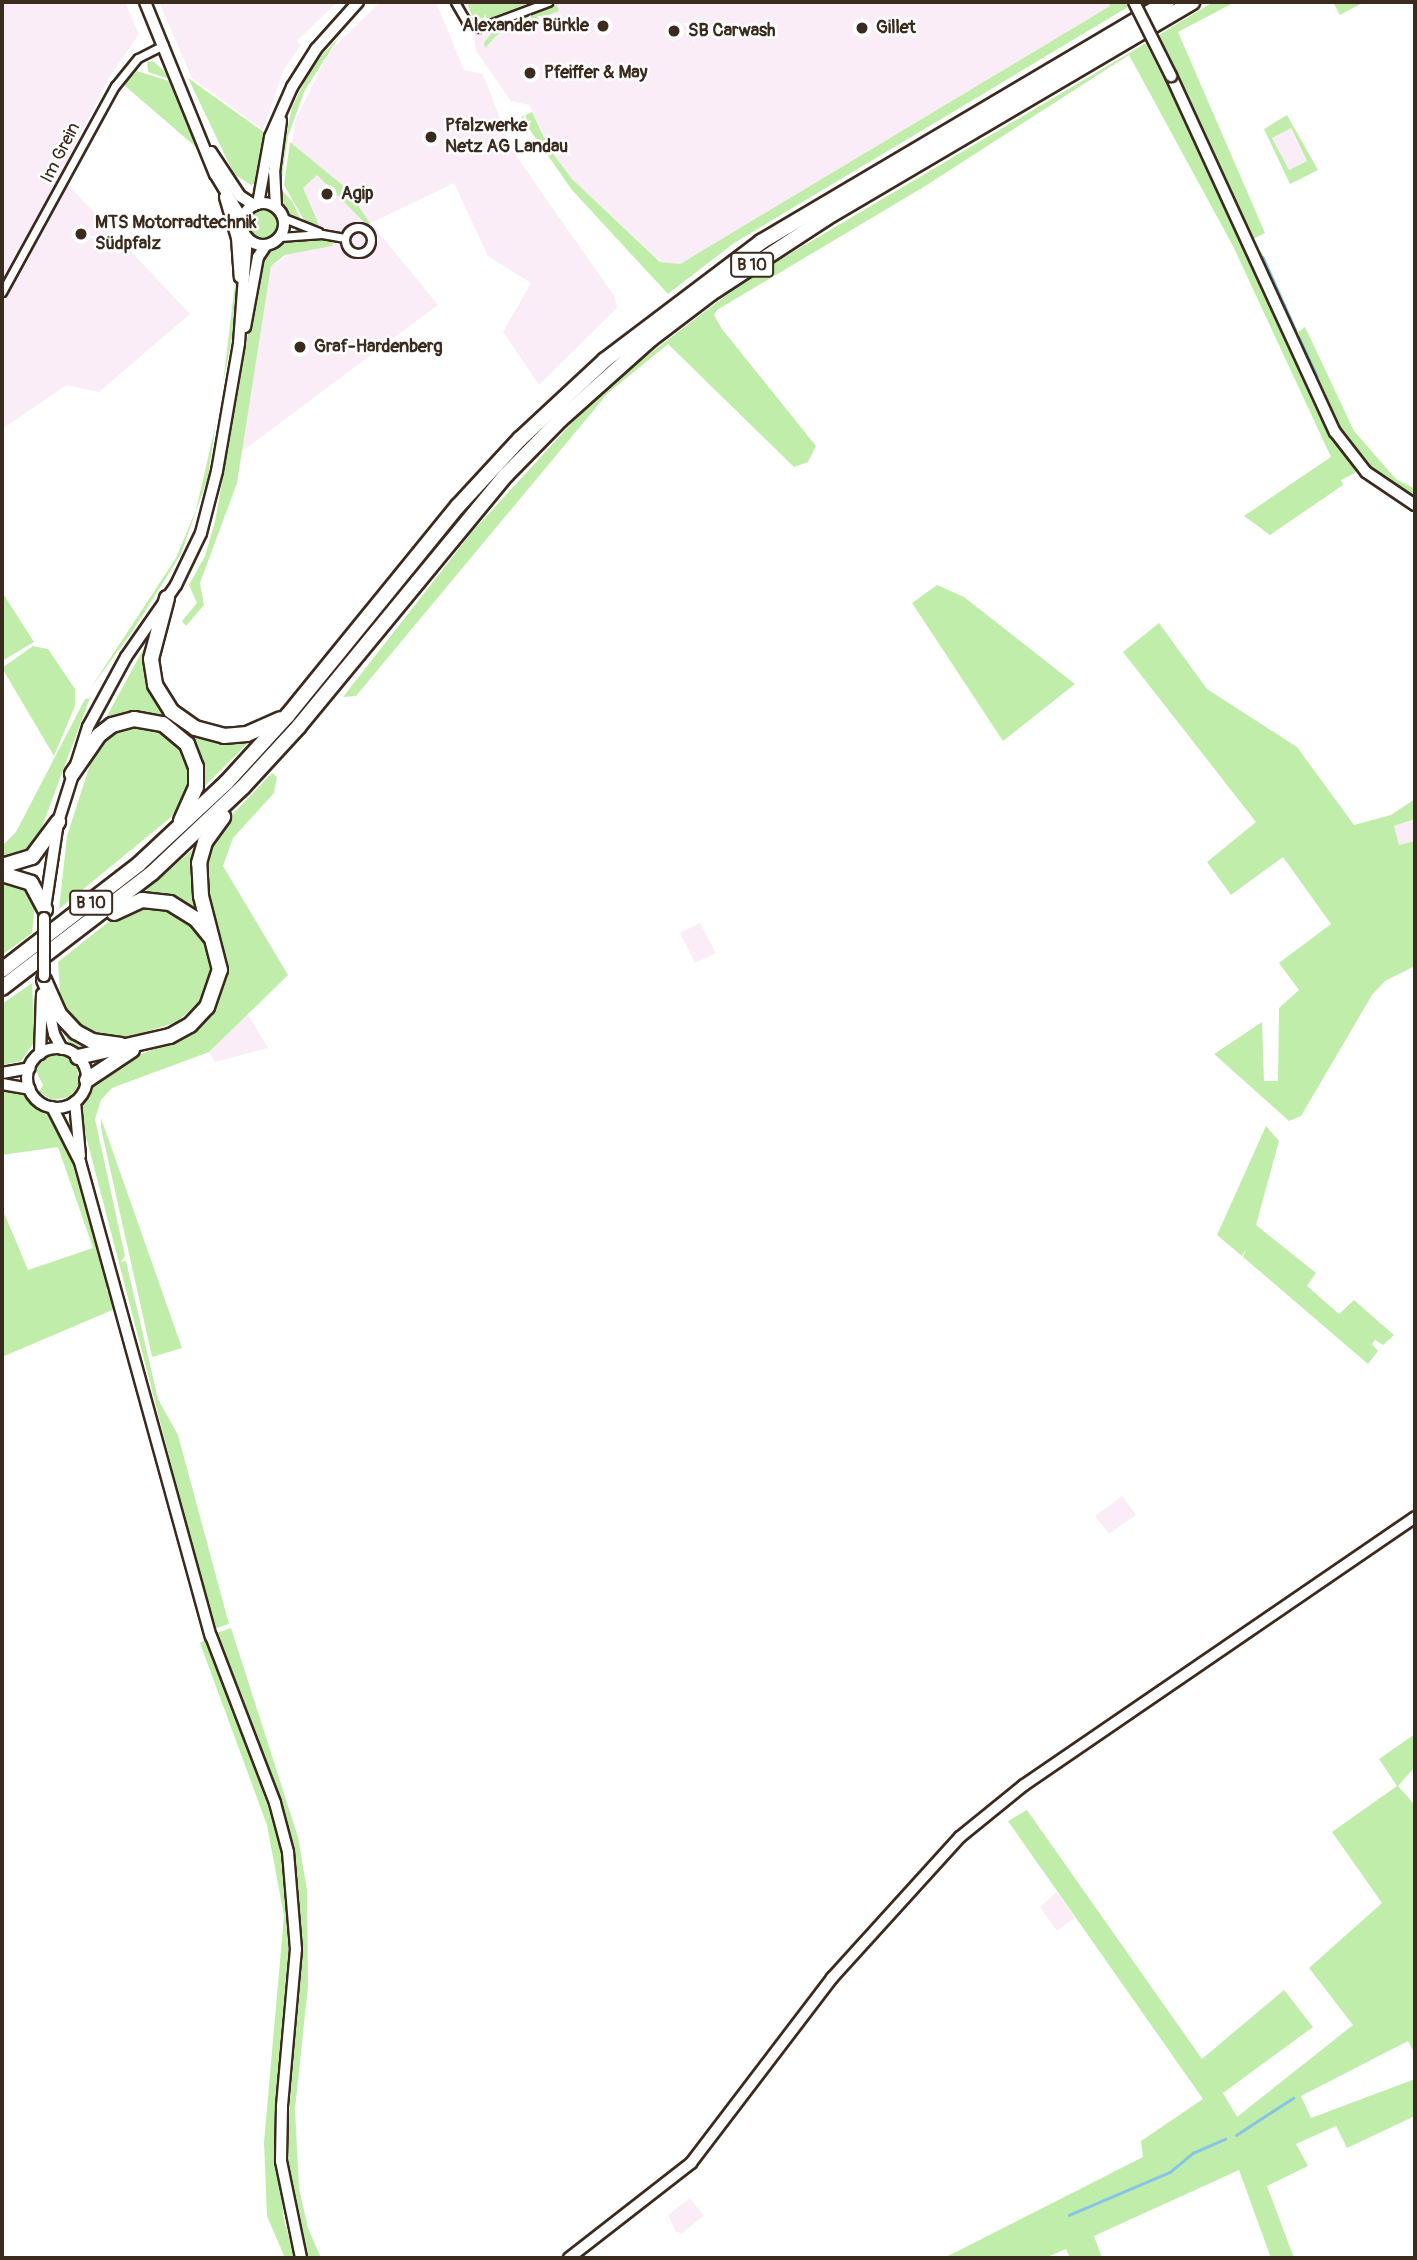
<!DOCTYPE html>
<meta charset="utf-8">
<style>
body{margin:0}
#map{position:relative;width:1417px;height:2260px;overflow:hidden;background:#fff;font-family:Pangolin,sans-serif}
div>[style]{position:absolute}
.built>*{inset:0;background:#faedf8}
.green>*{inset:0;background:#c1edaa}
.round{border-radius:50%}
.stream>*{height:2.5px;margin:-1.25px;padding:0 1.25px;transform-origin:1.25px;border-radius:1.25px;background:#87c5e7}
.roads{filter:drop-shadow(2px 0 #3b2a1e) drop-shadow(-2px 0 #3b2a1e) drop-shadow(0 2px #3b2a1e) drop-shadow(0 -2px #3b2a1e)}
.street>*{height:7px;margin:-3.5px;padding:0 3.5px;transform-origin:3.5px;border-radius:3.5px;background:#fff}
.street>.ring{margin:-3.5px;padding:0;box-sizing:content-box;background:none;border:7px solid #fff;border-radius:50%}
.secondary>*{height:10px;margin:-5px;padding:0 5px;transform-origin:5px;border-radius:5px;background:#fff}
.secondary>.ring{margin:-5px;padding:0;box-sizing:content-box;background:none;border:10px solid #fff;border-radius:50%}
.highway>*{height:14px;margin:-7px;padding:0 7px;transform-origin:7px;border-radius:7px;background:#fff}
.bridges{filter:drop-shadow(2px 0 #3b2a1e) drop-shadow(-2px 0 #3b2a1e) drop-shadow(0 2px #3b2a1e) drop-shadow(0 -2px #3b2a1e)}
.secondary-bridge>*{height:10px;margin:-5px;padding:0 5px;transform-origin:5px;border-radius:5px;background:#fff}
.dots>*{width:19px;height:19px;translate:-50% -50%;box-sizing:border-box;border:4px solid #fff;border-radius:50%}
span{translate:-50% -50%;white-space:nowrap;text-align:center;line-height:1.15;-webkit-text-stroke:5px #fff;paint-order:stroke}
.shield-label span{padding:2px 5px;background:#fff;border:2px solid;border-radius:5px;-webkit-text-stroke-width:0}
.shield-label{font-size:16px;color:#3b2a1e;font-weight:700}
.poi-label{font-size:18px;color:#3b2a1e;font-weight:700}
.right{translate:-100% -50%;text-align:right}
.left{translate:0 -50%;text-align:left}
.street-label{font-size:18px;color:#3b2a1e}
.frame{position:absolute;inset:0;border:4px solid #3b2a1e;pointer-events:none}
</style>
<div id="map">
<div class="built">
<div style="clip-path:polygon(2px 2px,125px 2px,139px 34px,107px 81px,60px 176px,190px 314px,99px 392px,67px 385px,2px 429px)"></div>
<div style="clip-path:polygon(159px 2px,337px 2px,297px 41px,301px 45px,283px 71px,263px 130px,192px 78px)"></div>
<div style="clip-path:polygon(380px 2px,436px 2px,464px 70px,483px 74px,512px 150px,615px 297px,617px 308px,539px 385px,503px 332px,531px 283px,488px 256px,454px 183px,371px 223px,438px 305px,240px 453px,271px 266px,304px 245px,305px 216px,284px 185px,296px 119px,329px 52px)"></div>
<div style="clip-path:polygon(531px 2px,1108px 2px,1110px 6px,680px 264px,661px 262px,572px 179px,549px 148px,529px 105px,511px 101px,476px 51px,472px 16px,487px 20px)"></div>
<div style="clip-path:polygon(1290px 128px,1307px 161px,1288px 171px,1272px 138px)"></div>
<div style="clip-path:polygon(1415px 819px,1415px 841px,1399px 845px,1393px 826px)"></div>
<div style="clip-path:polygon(700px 923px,716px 953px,695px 963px,680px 933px)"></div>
<div style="clip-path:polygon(247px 1013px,268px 1048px,215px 1062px,209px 1052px)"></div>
<div style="clip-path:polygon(1122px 1496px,1136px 1515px,1109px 1534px,1095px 1516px)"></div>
<div style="clip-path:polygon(1057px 1892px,1075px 1918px,1057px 1931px,1040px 1907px)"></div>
<div style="clip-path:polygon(690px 2198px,704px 2216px,682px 2233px,676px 2232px,668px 2215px)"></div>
</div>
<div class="green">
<div style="clip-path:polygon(467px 2px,531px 2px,486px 20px,472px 16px)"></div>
<div style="clip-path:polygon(1108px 2px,1125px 2px,1128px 7px,734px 243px,668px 294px,572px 190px,521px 117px,532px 112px,549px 148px,572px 179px,660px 262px,680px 264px,1110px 6px)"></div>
<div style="clip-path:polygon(1213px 2px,1235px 2px,1178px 32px,1265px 233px,1253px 239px,1159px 35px)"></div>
<div style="clip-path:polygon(1333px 2px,1364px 2px,1340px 15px)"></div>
<div style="clip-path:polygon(557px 5px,559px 11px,499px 33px,485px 48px,484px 43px,493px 31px)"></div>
<div style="clip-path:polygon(339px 37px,305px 90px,288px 136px,281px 184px,276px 183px,292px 107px,313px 65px)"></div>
<div style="clip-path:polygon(1146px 43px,1215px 182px,1316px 408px,1356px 468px,1355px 473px,1341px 480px,1343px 485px,1270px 535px,1244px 516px,1331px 457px,1233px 246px,1129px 55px,922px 188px,717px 310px,714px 315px,722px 329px,816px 446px,808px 462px,794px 467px,668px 344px,608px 393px,356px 696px,343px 697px,472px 532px,603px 389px,749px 278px)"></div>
<div style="clip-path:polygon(153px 61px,164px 71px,169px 79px,148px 72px,147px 62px)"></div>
<div style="clip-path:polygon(137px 71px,169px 81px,197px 148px,124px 85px)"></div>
<div style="clip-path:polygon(188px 78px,268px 135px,261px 181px,251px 185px,234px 174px)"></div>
<div style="clip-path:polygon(evenodd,1287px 115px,1318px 170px,1290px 184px,1264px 129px,1287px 115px,1291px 128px,1307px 161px,1289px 170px,1272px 138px,1291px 128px)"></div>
<div style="clip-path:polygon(290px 142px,346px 188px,370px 223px,368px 226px,317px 175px,303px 188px,319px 225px,305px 222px,284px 185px)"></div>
<div style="clip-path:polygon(216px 186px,229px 215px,237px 263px,237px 294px,232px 338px,223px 383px,236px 275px,232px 236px)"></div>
<div style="clip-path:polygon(278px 186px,292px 201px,302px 222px,288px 216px)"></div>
<div class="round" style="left:248px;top:207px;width:32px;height:32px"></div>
<div style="clip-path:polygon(299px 236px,334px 240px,332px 246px,285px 255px,271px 266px,237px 483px,200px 583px,204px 605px,186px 626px,182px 621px,197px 603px,189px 585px,205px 556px,215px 522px,261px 260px,267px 248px)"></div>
<div style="clip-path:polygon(1261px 251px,1298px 332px,1305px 327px,1354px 431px,1396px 479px,1415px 489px,1415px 499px,1383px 480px,1339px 430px,1258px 253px)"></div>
<div style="clip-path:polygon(216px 423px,208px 477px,181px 554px,132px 632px,90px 689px,176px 558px,196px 510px)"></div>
<div style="clip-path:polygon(937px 585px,964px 597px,1075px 684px,1003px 741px,912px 603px)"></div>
<div style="clip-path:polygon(2px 592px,34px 642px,2px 661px)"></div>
<div style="clip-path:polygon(1159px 623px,1207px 689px,1297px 747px,1354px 825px,1391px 815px,1415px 799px,1415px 819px,1394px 826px,1399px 845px,1415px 841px,1415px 966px,1385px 981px,1372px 995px,1301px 1116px,1289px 1121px,1214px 1054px,1262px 1022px,1264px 1081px,1278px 1081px,1279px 1008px,1299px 990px,1279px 963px,1331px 924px,1283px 857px,1231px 895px,1207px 862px,1256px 822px,1123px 652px)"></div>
<div style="clip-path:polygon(33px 646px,48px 649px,75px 689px,75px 706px,54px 756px,2px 668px)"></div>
<div style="clip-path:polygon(145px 646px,147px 668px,196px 735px,221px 741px,252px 739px,202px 789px,201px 761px,174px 725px,101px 727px)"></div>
<div style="clip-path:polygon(90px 698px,36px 843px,31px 850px,2px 860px,2px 846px,16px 832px,85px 699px)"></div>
<div style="clip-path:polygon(147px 723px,177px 738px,190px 764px,185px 798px,170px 818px,59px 909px,67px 836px,96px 746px,111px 730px)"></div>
<div style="clip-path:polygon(272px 773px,277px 777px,274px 793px,233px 838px,223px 866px,288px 975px,209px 1052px,112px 1088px,101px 1100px,95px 1119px,125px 1256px,121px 1262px,126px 1261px,158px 1399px,178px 1435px,229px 1624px,214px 1629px,80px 1113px,96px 1079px,134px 1057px,190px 1035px,214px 1012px,227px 965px,203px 883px,206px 852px,226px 821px)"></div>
<div style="clip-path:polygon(199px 844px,203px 917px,142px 895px,143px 893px)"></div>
<div style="clip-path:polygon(2px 881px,28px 887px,35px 904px,32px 933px,2px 955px)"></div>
<div style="clip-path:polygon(160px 906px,184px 915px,207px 941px,211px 978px,199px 1002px,177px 1022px,127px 1038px,94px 1035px,78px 1027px,61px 1004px,58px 962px,112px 919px,134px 907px)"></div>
<div style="clip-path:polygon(32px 983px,35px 1041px,21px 1061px,2px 1065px,2px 1004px)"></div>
<div style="clip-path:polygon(54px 1015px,103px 1047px,82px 1050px,69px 1043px)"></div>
<div style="clip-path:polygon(64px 1055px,77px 1064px,79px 1085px,69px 1097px,52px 1100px,39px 1092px,43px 1085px,35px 1069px,48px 1056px)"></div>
<div style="clip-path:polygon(2px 1087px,25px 1093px,35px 1105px,53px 1114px,62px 1131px,102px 1258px,110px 1286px,106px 1289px,117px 1308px,2px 1357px,2px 1208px,28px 1270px,93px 1248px,58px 1147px,2px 1155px)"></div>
<div style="clip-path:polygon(101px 1118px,182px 1348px,152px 1357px,101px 1128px)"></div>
<div style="clip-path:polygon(1266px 1126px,1279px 1141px,1256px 1225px,1316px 1273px,1307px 1286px,1339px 1314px,1354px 1300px,1394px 1335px,1383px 1345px,1375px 1340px,1372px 1344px,1378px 1351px,1368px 1364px,1243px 1257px,1246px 1249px,1242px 1256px,1217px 1235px)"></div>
<div style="clip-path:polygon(231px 1628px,298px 1837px,307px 1890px,308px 1986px,295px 2109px,299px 2188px,308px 2228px,321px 2258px,307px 2258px,286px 2151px,302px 1942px,291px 1841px,216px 1633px)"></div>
<div style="clip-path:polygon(207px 1639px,280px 1840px,287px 1884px,289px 1975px,275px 2135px,284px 2220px,295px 2258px,285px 2258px,267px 2216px,264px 2142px,284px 1916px,267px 1825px,200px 1643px)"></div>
<div style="clip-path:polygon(1415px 1734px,1415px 1767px,1398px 1786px,1415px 1805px,1415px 2054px,1408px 2041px,1301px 2096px,1311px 2118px,1415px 2079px,1415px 2116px,1347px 2148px,1336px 2126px,1296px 2144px,1308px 2166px,1267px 2186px,1294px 2258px,1271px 2258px,1239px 2170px,1094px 2236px,1102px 2258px,1070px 2258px,1066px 2249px,1045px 2258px,944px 2258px,1143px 2157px,1141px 2141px,1203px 2099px,1008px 1821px,1027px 1810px,1202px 2059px,1284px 1990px,1313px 2027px,1223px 2093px,1237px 2117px,1353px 2025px,1309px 1968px,1382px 1903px,1332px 1832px,1397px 1786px,1379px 1759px)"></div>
</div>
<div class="stream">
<div style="left:1263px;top:257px;width:79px;rotate:66deg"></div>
<div style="left:1299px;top:337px;width:43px;rotate:65.2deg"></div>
<div style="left:1236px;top:2135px;width:68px;rotate:-33deg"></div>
<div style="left:1069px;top:2215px;width:110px;rotate:-23.1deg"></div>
<div style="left:1170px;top:2172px;width:30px;rotate:-40deg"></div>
<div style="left:1193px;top:2153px;width:35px;rotate:-24deg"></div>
</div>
<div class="roads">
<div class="street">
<div style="left:455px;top:2px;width:22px;rotate:60deg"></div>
<div style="left:466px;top:21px;width:15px;rotate:28deg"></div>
<div style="left:479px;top:28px;width:74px;rotate:-20.6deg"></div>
<div style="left:284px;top:218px;width:37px;rotate:22deg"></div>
<div class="ring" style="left:345px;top:227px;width:19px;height:19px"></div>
<div style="left:280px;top:237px;width:42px;rotate:-4.1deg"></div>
<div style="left:322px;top:234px;width:23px;rotate:10deg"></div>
<div style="left:2px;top:292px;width:235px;rotate:-61.3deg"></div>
<div style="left:115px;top:86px;width:36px;rotate:-51deg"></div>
<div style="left:138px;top:58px;width:29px;rotate:-27deg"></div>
</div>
<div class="secondary">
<div style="left:145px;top:2px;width:186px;rotate:67.9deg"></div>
<div style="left:215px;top:174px;width:54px;rotate:58.7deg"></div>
<div style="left:1171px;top:76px;width:392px;rotate:65.3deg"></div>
<div style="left:1335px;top:432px;width:51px;rotate:52.2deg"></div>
<div style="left:1366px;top:472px;width:59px;rotate:34deg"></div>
<div style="left:211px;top:152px;width:53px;rotate:56.6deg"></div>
<div style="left:240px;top:196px;width:17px;rotate:33deg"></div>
<div style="left:225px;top:197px;width:43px;rotate:73.7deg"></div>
<div style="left:237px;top:238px;width:39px;rotate:86deg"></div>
<div class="ring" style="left:242px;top:203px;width:32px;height:32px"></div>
<div style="left:258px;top:204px;width:68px;rotate:-79.8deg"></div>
<div style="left:270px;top:137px;width:55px;rotate:-66.3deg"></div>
<div style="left:292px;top:87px;width:45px;rotate:-57.7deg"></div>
<div style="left:316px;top:49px;width:63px;rotate:-48.2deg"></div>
<div style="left:276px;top:207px;width:35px;rotate:-93deg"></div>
<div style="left:274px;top:172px;width:52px;rotate:-82.3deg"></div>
<div style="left:245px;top:327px;width:71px;rotate:-79.5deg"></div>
<div style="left:258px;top:257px;width:14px;rotate:-56deg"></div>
<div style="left:45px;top:908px;width:87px;rotate:-81.4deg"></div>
<div style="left:58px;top:822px;width:100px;rotate:-72.5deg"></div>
<div style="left:88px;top:727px;width:80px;rotate:-61.5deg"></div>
<div style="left:126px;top:657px;width:88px;rotate:-55.2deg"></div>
<div style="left:176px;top:585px;width:58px;rotate:-64.3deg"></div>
<div style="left:201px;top:533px;width:64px;rotate:-75.5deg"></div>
<div style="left:217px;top:471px;width:130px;rotate:-80.2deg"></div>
<div style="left:239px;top:343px;width:106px;rotate:-85.7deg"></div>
<div style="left:45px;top:992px;width:43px;rotate:77.9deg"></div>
<div style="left:54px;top:1034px;width:17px;rotate:62deg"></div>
<div class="ring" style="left:27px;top:1048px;width:50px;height:50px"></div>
<div style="left:40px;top:1054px;width:60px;rotate:-88.1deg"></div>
<div style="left:2px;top:1073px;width:28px;rotate:-10deg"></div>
<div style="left:2px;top:1084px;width:28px;rotate:10deg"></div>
<div style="left:75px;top:1102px;width:54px;rotate:84.7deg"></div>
<div style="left:52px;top:1107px;width:62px;rotate:63deg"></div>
<div style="left:80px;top:1162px;width:492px;rotate:74.6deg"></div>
<div style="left:211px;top:1636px;width:179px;rotate:69deg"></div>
<div style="left:275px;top:1803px;width:51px;rotate:75.1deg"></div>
<div style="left:288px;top:1852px;width:97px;rotate:85.3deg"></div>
<div style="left:296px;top:1949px;width:159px;rotate:95.1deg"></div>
<div style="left:282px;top:2107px;width:54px;rotate:91.1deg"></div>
<div style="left:281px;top:2161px;width:99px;rotate:78.3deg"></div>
<div style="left:569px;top:2258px;width:155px;rotate:-37.9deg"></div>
<div style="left:691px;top:2163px;width:233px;rotate:-52.7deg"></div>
<div style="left:832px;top:1978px;width:190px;rotate:-47.8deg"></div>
<div style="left:960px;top:1837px;width:82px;rotate:-39.1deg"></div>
<div style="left:1024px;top:1785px;width:474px;rotate:-34.4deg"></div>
</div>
<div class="highway">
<div style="left:167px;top:598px;width:63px;rotate:104.7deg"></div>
<div style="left:151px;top:659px;width:26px;rotate:81deg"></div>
<div style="left:155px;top:685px;width:31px;rotate:58deg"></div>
<div style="left:171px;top:711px;width:29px;rotate:35deg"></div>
<div style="left:195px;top:728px;width:30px;rotate:15deg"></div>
<div style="left:224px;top:736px;width:23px;rotate:-5deg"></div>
<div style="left:247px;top:734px;width:36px;rotate:-24deg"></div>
<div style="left:72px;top:774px;width:47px;rotate:-55.3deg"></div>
<div style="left:99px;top:735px;width:16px;rotate:-38deg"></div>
<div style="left:112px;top:725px;width:23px;rotate:-15deg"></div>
<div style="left:134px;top:719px;width:29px;rotate:10deg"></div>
<div style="left:163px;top:724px;width:31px;rotate:40deg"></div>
<div style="left:187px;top:744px;width:25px;rotate:69deg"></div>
<div style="left:196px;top:767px;width:20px;rotate:90deg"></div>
<div style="left:196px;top:787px;width:37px;rotate:114deg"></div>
<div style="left:2px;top:866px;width:31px;rotate:-17deg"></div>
<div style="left:32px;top:857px;width:44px;rotate:-53.4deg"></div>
<div style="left:2px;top:874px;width:30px;rotate:17deg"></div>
<div style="left:31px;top:883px;width:30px;rotate:62deg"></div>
<div style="left:114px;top:913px;width:31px;rotate:-25deg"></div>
<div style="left:142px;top:900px;width:28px;rotate:6deg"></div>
<div style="left:170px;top:903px;width:31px;rotate:32deg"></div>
<div style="left:196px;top:919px;width:22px;rotate:51deg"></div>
<div style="left:2px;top:970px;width:173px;rotate:-37.7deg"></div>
<div style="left:139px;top:864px;width:119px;rotate:-43deg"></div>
<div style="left:226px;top:783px;width:92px;rotate:-47.6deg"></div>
<div style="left:288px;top:715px;width:269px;rotate:-50.9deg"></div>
<div style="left:458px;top:506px;width:91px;rotate:-47.2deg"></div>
<div style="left:520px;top:439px;width:116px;rotate:-42.9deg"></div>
<div style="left:605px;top:360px;width:196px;rotate:-37.1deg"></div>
<div style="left:761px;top:242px;width:472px;rotate:-30.6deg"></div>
<div style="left:44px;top:980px;width:37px;rotate:66deg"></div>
<div style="left:59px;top:1014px;width:25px;rotate:47deg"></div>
<div style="left:76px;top:1032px;width:18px;rotate:29deg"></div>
<div style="left:92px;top:1041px;width:29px;rotate:8deg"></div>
<div style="left:2px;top:988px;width:189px;rotate:-37.5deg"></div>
<div style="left:152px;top:873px;width:125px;rotate:-43.4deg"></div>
<div style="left:243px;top:787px;width:83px;rotate:-47.4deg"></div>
<div style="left:299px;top:726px;width:325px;rotate:-50.5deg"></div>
<div style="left:506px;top:475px;width:77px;rotate:-45.5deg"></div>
<div style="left:560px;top:420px;width:122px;rotate:-41.7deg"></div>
<div style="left:651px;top:339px;width:74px;rotate:-37.3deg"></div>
<div style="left:710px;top:294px;width:139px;rotate:-33.2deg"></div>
<div style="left:826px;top:218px;width:425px;rotate:-30.5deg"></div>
<div style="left:78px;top:1057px;width:94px;rotate:-12.9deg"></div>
<div style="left:170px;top:1036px;width:23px;rotate:-29deg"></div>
<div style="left:190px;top:1025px;width:25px;rotate:-47deg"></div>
<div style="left:207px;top:1007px;width:39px;rotate:-71deg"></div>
<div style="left:220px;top:970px;width:76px;rotate:-104.4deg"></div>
<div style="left:201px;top:896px;width:33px;rotate:-93deg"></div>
<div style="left:199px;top:863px;width:22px;rotate:-74deg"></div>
<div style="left:205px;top:842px;width:31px;rotate:-54deg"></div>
<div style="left:87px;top:1080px;width:54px;rotate:-33.7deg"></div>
</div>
</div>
<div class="bridges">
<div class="secondary-bridge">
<div style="left:1134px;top:2px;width:83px;rotate:63.4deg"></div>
<div style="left:44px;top:976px;width:58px;rotate:-90deg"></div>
</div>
</div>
<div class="dots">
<div style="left:603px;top:26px;background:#3b2a1e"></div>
<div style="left:862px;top:28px;background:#3b2a1e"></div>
<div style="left:674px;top:31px;background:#3b2a1e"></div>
<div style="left:530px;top:73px;background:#3b2a1e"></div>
<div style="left:431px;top:137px;background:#3b2a1e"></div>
<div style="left:327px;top:194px;background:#3b2a1e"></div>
<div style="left:81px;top:234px;background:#3b2a1e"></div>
<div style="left:300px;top:347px;background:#3b2a1e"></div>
</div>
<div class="shield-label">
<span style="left:752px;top:265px">B 10</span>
<span style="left:91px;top:903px">B 10</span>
</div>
<div class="poi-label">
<span class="right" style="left:589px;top:26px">Alexander Bürkle</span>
<span class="left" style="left:876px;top:28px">Gillet</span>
<span class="left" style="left:688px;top:31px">SB Carwash</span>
<span class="left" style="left:544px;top:73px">Pfeiffer &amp; May</span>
<span class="left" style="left:445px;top:137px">Pfalzwerke<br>Netz AG Landau</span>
<span class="left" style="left:341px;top:194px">Agip</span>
<span class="left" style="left:95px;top:234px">MTS Motorradtechnik<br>Südpfalz</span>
<span class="left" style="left:314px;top:347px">Graf-Hardenberg</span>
</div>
<div class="street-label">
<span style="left:61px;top:153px;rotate:-63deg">Im Grein</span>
</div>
<div class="frame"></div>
</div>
